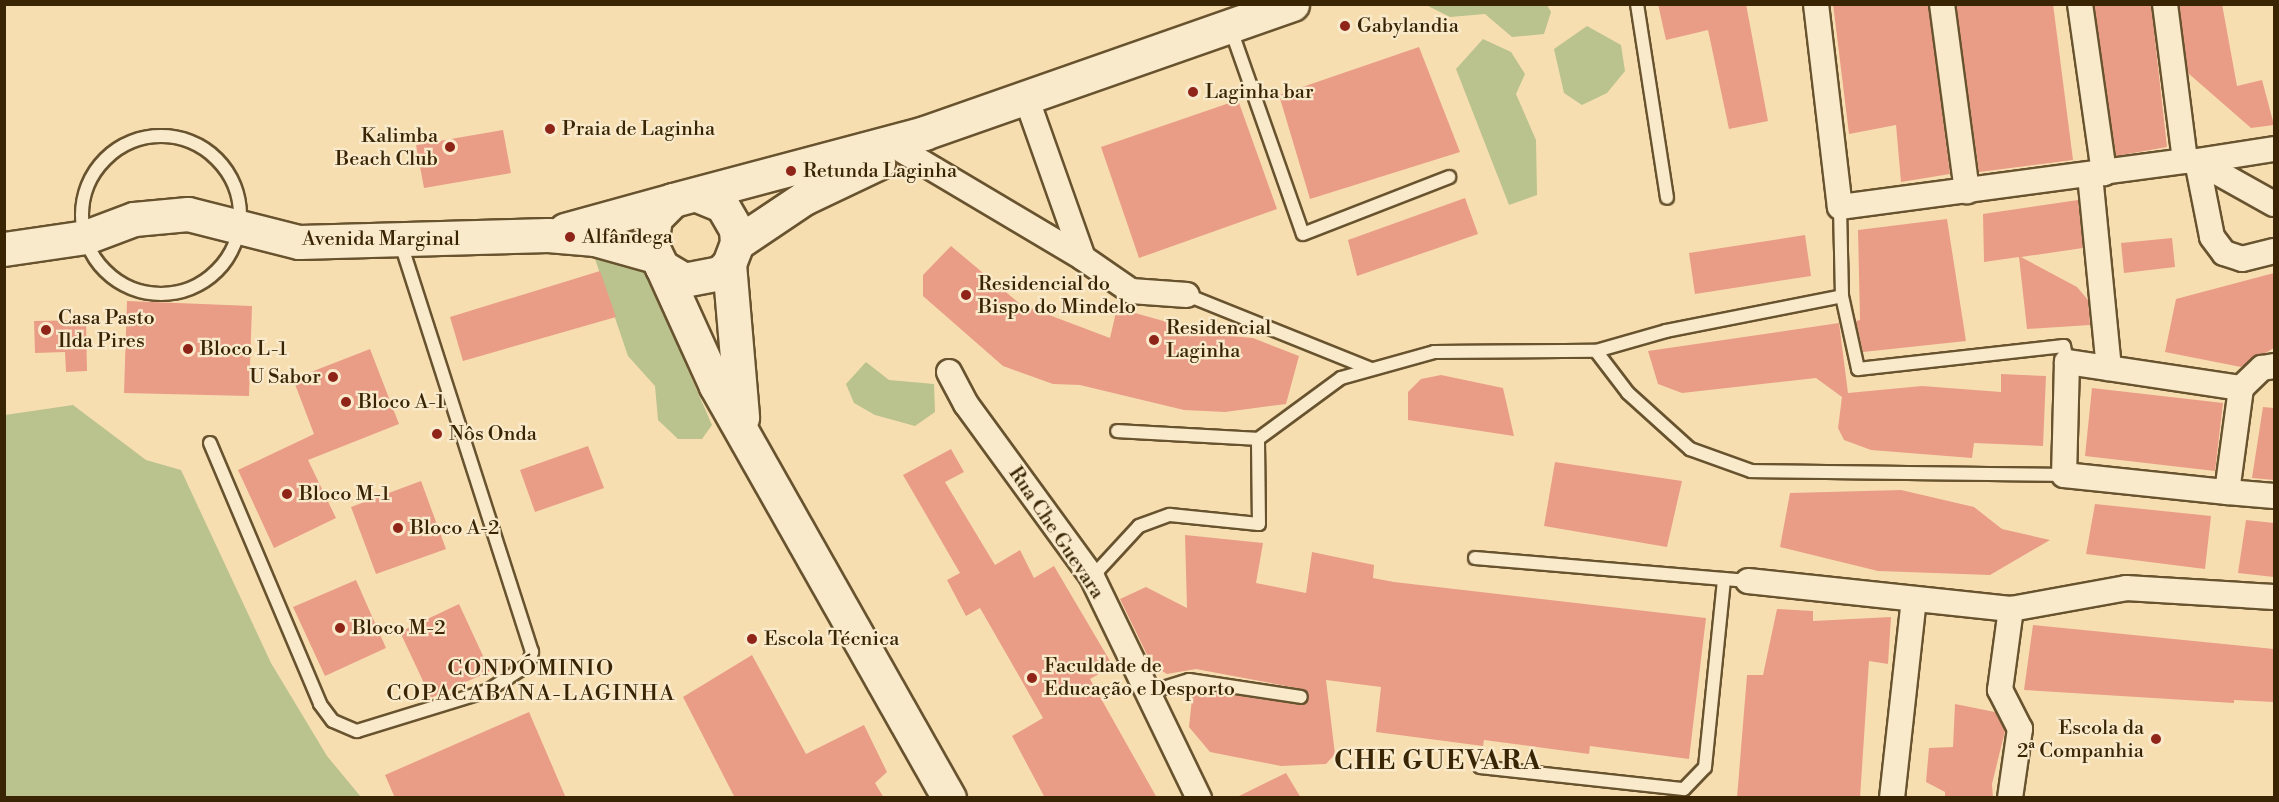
<!DOCTYPE html>
<meta charset="utf-8">
<style>
body{margin:0}
#map{position:relative;width:2279px;height:802px;overflow:hidden;background:#f7deb1;font-family:"Libre Bodoni",serif}
div>[style]{position:absolute}
.green>*{inset:0;background:#bac28e}
.building>*{inset:0;background:#e99d86}
.roads{filter:drop-shadow(2px 0 #68532f) drop-shadow(-2px 0 #68532f) drop-shadow(0 2px #68532f) drop-shadow(0 -2px #68532f)}
.lane>*{height:12px;margin:-6px;padding:0 6px;transform-origin:6px;border-radius:6px;background:#faeacc}
.lane>.ring{margin:-6px;padding:0;box-sizing:content-box;background:none;border:12px solid #faeacc;border-radius:50%}
.street>*{height:24px;margin:-12px;padding:0 12px;transform-origin:12px;border-radius:12px;background:#faeacc}
.secondary>*{height:33px;margin:-16.5px;padding:0 16.5px;transform-origin:16.5px;border-radius:16.5px;background:#faeacc}
.dots>*{width:16px;height:16px;translate:-50% -50%;box-sizing:border-box;border:3px solid #faeacc;border-radius:50%}
span{translate:-50% -50%;white-space:nowrap;text-align:center;line-height:1.15;-webkit-text-stroke:4.5px #faeacc;paint-order:stroke}
.poi-label{font-size:20px;color:#392504}
.left{translate:0 -50%;text-align:left}
.right{translate:-100% -50%;text-align:right}
.street-label{font-size:20px;color:#392504}
.quarter-label{font-size:22px;color:#392504;letter-spacing:1.5px}
.district-label{font-size:26px;color:#392504;font-weight:700;letter-spacing:1.5px}
.frame{position:absolute;inset:0;border:6px solid #392504;pointer-events:none}
</style>
<div id="map">
<div class="green">
<div style="clip-path:polygon(1424px 4px,1547px 5px,1551px 12px,1544px 34px,1512px 37px,1485px 14px,1450px 17px)"></div>
<div style="clip-path:polygon(1587px 26px,1621px 45px,1625px 71px,1607px 93px,1582px 105px,1564px 93px,1554px 49px)"></div>
<div style="clip-path:polygon(1483px 39px,1511px 52px,1525px 74px,1516px 94px,1536px 140px,1537px 195px,1509px 205px,1456px 69px)"></div>
<div style="clip-path:polygon(593px 253px,640px 264px,677px 321px,685px 363px,712px 425px,702px 439px,678px 439px,658px 420px,655px 386px,628px 356px)"></div>
<div style="clip-path:polygon(866px 362px,889px 380px,934px 384px,935px 412px,915px 426px,875px 415px,854px 403px,846px 384px)"></div>
<div style="clip-path:polygon(73px 405px,146px 460px,181px 470px,271px 663px,327px 756px,361px 797px,5px 797px,5px 415px)"></div>
</div>
<div class="building">
<div style="clip-path:polygon(1658px 4px,1746px 4px,1768px 121px,1729px 129px,1708px 30px,1666px 40px)"></div>
<div style="clip-path:polygon(1833px 4px,1928px 4px,1950px 174px,1901px 182px,1896px 125px,1849px 134px)"></div>
<div style="clip-path:polygon(1956px 4px,2053px 4px,2073px 160px,1979px 172px)"></div>
<div style="clip-path:polygon(2094px 4px,2151px 4px,2167px 147px,2116px 156px)"></div>
<div style="clip-path:polygon(2179px 4px,2222px 4px,2237px 86px,2262px 80px,2274px 125px,2251px 128px,2188px 73px)"></div>
<div style="clip-path:polygon(1419px 47px,1460px 152px,1310px 199px,1279px 95px)"></div>
<div style="clip-path:polygon(1238px 100px,1277px 209px,1139px 258px,1101px 147px)"></div>
<div style="clip-path:polygon(503px 130px,511px 173px,424px 188px,416px 145px)"></div>
<div style="clip-path:polygon(1465px 198px,1478px 234px,1357px 276px,1348px 240px)"></div>
<div style="clip-path:polygon(2078px 200px,2083px 248px,2021px 257px,2077px 287px,2088px 300px,2090px 325px,2027px 329px,2019px 257px,1984px 262px,1983px 214px)"></div>
<div style="clip-path:polygon(1947px 219px,1966px 341px,1863px 352px,1856px 321px,1860px 320px,1858px 230px)"></div>
<div style="clip-path:polygon(1805px 235px,1811px 276px,1695px 294px,1689px 253px)"></div>
<div style="clip-path:polygon(2172px 238px,2175px 267px,2124px 273px,2121px 243px)"></div>
<div style="clip-path:polygon(951px 246px,1020px 304px,1110px 338px,1117px 308px,1210px 334px,1253px 338px,1299px 356px,1286px 404px,1225px 412px,1184px 410px,1080px 385px,1053px 384px,1003px 366px,923px 296px,923px 275px)"></div>
<div style="clip-path:polygon(600px 271px,616px 317px,463px 361px,450px 317px)"></div>
<div style="clip-path:polygon(2274px 273px,2274px 348px,2241px 367px,2165px 352px,2176px 299px)"></div>
<div style="clip-path:polygon(127px 301px,252px 306px,249px 396px,124px 393px)"></div>
<div style="clip-path:polygon(86px 320px,87px 371px,66px 372px,65px 352px,35px 353px,34px 321px)"></div>
<div style="clip-path:polygon(1839px 323px,1848px 393px,1922px 386px,2001px 392px,2001px 374px,2046px 376px,2043px 446px,1974px 443px,1972px 458px,1871px 450px,1844px 440px,1838px 428px,1842px 397px,1816px 378px,1682px 393px,1658px 384px,1648px 351px)"></div>
<div style="clip-path:polygon(370px 349px,399px 424px,308px 460px,336px 518px,274px 548px,238px 470px,314px 434px,293px 379px)"></div>
<div style="clip-path:polygon(1441px 375px,1503px 388px,1514px 436px,1408px 420px,1408px 392px,1421px 379px)"></div>
<div style="clip-path:polygon(2092px 388px,2223px 403px,2215px 471px,2085px 456px)"></div>
<div style="clip-path:polygon(2263px 407px,2274px 408px,2274px 480px,2252px 478px)"></div>
<div style="clip-path:polygon(588px 446px,604px 488px,535px 512px,520px 470px)"></div>
<div style="clip-path:polygon(951px 449px,964px 472px,945px 482px,995px 565px,1020px 550px,1034px 578px,1054px 566px,1113px 666px,1090px 679px,1157px 798px,1045px 798px,1012px 736px,1043px 718px,980px 608px,966px 616px,947px 580px,960px 573px,903px 475px)"></div>
<div style="clip-path:polygon(1555px 462px,1682px 481px,1667px 547px,1544px 526px)"></div>
<div style="clip-path:polygon(421px 481px,446px 549px,376px 574px,351px 507px)"></div>
<div style="clip-path:polygon(1901px 490px,1974px 507px,2002px 529px,2050px 540px,1990px 575px,1878px 571px,1780px 547px,1790px 493px)"></div>
<div style="clip-path:polygon(2095px 504px,2211px 516px,2205px 569px,2086px 554px)"></div>
<div style="clip-path:polygon(2246px 520px,2274px 523px,2274px 577px,2238px 573px)"></div>
<div style="clip-path:polygon(1185px 535px,1263px 543px,1256px 583px,1306px 593px,1312px 552px,1374px 565px,1373px 578px,1394px 582px,1706px 618px,1689px 759px,1590px 746px,1589px 754px,1484px 740px,1483px 746px,1376px 732px,1381px 687px,1326px 680px,1335px 754px,1326px 764px,1281px 766px,1210px 752px,1189px 727px,1193px 689px,1300px 705px,1309px 698px,1302px 689px,1196px 669px,1167px 674px,1152px 665px,1120px 599px,1146px 587px,1187px 608px)"></div>
<div style="clip-path:polygon(356px 580px,386px 648px,325px 676px,293px 607px)"></div>
<div style="clip-path:polygon(459px 604px,490px 671px,431px 698px,400px 632px)"></div>
<div style="clip-path:polygon(1777px 609px,1813px 611px,1813px 621px,1891px 617px,1888px 664px,1869px 661px,1860px 798px,1737px 798px,1747px 675px,1763px 675px)"></div>
<div style="clip-path:polygon(2033px 625px,2274px 649px,2274px 702px,2234px 700px,2234px 703px,2024px 690px)"></div>
<div style="clip-path:polygon(752px 655px,806px 754px,864px 725px,887px 772px,875px 783px,884px 798px,735px 798px,683px 697px)"></div>
<div style="clip-path:polygon(1955px 704px,1995px 712px,2005px 731px,1992px 784px,1993px 798px,1945px 798px,1945px 792px,1926px 782px,1929px 748px,1953px 747px)"></div>
<div style="clip-path:polygon(529px 712px,566px 798px,395px 798px,385px 775px)"></div>
<div style="clip-path:polygon(1286px 773px,1301px 798px,1235px 798px)"></div>
</div>
<div class="roads">
<div class="lane">
<div style="left:1637px;top:4px;width:196px;rotate:81.2deg"></div>
<div style="left:1230px;top:27px;width:219px;rotate:70.6deg"></div>
<div style="left:1303px;top:234px;width:157px;rotate:-21.3deg"></div>
<div class="ring" style="left:82px;top:136px;width:146px;height:146px"></div>
<div style="left:1187px;top:295px;width:198px;rotate:21.9deg"></div>
<div style="left:1842px;top:296px;width:75px;rotate:77.6deg"></div>
<div style="left:1858px;top:369px;width:207px;rotate:-6.4deg"></div>
<div style="left:2064px;top:346px;width:16px;rotate:79deg"></div>
<div style="left:1596px;top:351px;width:53px;rotate:52.7deg"></div>
<div style="left:1628px;top:393px;width:84px;rotate:42.1deg"></div>
<div style="left:1690px;top:449px;width:65px;rotate:19.8deg"></div>
<div style="left:1751px;top:471px;width:313px;rotate:0.7deg"></div>
<div style="left:1258px;top:439px;width:103px;rotate:-36.3deg"></div>
<div style="left:1341px;top:378px;width:97px;rotate:-15.6deg"></div>
<div style="left:1434px;top:352px;width:162px;rotate:-0.4deg"></div>
<div style="left:1596px;top:351px;width:73px;rotate:-15.9deg"></div>
<div style="left:1666px;top:331px;width:179px;rotate:-11.2deg"></div>
<div style="left:1842px;top:296px;width:89px;rotate:-91.3deg"></div>
<div style="left:210px;top:443px;width:283px;rotate:67.1deg"></div>
<div style="left:320px;top:704px;width:21px;rotate:53deg"></div>
<div style="left:333px;top:721px;width:26px;rotate:23deg"></div>
<div style="left:357px;top:731px;width:136px;rotate:-17.1deg"></div>
<div style="left:487px;top:691px;width:49px;rotate:-32.4deg"></div>
<div style="left:528px;top:665px;width:14px;rotate:-73deg"></div>
<div style="left:532px;top:652px;width:429px;rotate:-107.8deg"></div>
<div style="left:1475px;top:558px;width:274px;rotate:4.8deg"></div>
<div style="left:1092px;top:577px;width:69px;rotate:-47.3deg"></div>
<div style="left:1139px;top:526px;width:33px;rotate:-20deg"></div>
<div style="left:1170px;top:515px;width:89px;rotate:5.8deg"></div>
<div style="left:1259px;top:524px;width:85px;rotate:-90.7deg"></div>
<div style="left:1258px;top:439px;width:141px;rotate:-176.8deg"></div>
<div style="left:1147px;top:693px;width:44px;rotate:-17.2deg"></div>
<div style="left:1189px;top:680px;width:113px;rotate:8.6deg"></div>
<div style="left:1480px;top:767px;width:205px;rotate:6.2deg"></div>
<div style="left:1684px;top:789px;width:30px;rotate:-46deg"></div>
<div style="left:1705px;top:767px;width:189px;rotate:-84.2deg"></div>
</div>
<div class="street">
<div style="left:1816px;top:4px;width:204px;rotate:83.3deg"></div>
<div style="left:1840px;top:207px;width:348px;rotate:-7.6deg"></div>
<div style="left:1942px;top:4px;width:189px;rotate:82.4deg"></div>
<div style="left:2080px;top:4px;width:171px;rotate:81.9deg"></div>
<div style="left:2165px;top:4px;width:158px;rotate:82.7deg"></div>
<div style="left:2185px;top:161px;width:12px"></div>
<div style="left:2197px;top:161px;width:88px;rotate:29.2deg"></div>
<div style="left:2274px;top:149px;width:78px;rotate:171.1deg"></div>
<div style="left:2197px;top:161px;width:77px;rotate:78.8deg"></div>
<div style="left:2212px;top:237px;width:20px;rotate:53deg"></div>
<div style="left:2224px;top:253px;width:19px;rotate:18deg"></div>
<div style="left:2242px;top:259px;width:33px;rotate:-14deg"></div>
<div style="left:903px;top:151px;width:209px;rotate:30.7deg"></div>
<div style="left:1083px;top:258px;width:168px;rotate:-109.5deg"></div>
<div style="left:2090px;top:175px;width:194px;rotate:84.4deg"></div>
<div style="left:1083px;top:258px;width:58px;rotate:34.5deg"></div>
<div style="left:1131px;top:291px;width:56px;rotate:4.1deg"></div>
<div style="left:949px;top:372px;width:36px;rotate:62deg"></div>
<div style="left:966px;top:404px;width:214px;rotate:53.9deg"></div>
<div style="left:1092px;top:577px;width:246px;rotate:64.2deg"></div>
<div style="left:2241px;top:388px;width:29px;rotate:-44deg"></div>
<div style="left:2262px;top:368px;width:12px;rotate:-9deg"></div>
<div style="left:2227px;top:492px;width:105px;rotate:-82.3deg"></div>
<div style="left:2241px;top:388px;width:176px;rotate:-171.5deg"></div>
<div style="left:2067px;top:362px;width:113px;rotate:91.5deg"></div>
<div style="left:2064px;top:475px;width:164px;rotate:6deg"></div>
<div style="left:2227px;top:492px;width:47px;rotate:4.9deg"></div>
<div style="left:1748px;top:581px;width:264px;rotate:6.1deg"></div>
<div style="left:2011px;top:609px;width:117px;rotate:-10.3deg"></div>
<div style="left:2126px;top:588px;width:148px;rotate:3.5deg"></div>
<div style="left:1892px;top:798px;width:199px;rotate:-83.7deg"></div>
<div style="left:2010px;top:798px;width:70px;rotate:-81.8deg"></div>
<div style="left:2020px;top:729px;width:44px;rotate:-117.1deg"></div>
<div style="left:2000px;top:690px;width:82px;rotate:-82.3deg"></div>
</div>
<div class="secondary">
<div style="left:697px;top:195px;width:27px;rotate:22deg"></div>
<div style="left:722px;top:205px;width:28px;rotate:60deg"></div>
<div style="left:736px;top:229px;width:14px;rotate:86deg"></div>
<div style="left:737px;top:243px;width:22px;rotate:111deg"></div>
<div style="left:729px;top:264px;width:13px;rotate:135deg"></div>
<div style="left:720px;top:273px;width:37px;rotate:169deg"></div>
<div style="left:684px;top:280px;width:26px;rotate:-149deg"></div>
<div style="left:662px;top:267px;width:25px;rotate:-116deg"></div>
<div style="left:651px;top:244px;width:26px;rotate:-81deg"></div>
<div style="left:655px;top:218px;width:25px;rotate:-45deg"></div>
<div style="left:673px;top:200px;width:260px;rotate:-14.9deg"></div>
<div style="left:924px;top:133px;width:390px;rotate:-19.3deg"></div>
<div style="left:565px;top:230px;width:112px;rotate:-15.5deg"></div>
<div style="left:737px;top:243px;width:81px;rotate:-33.9deg"></div>
<div style="left:804px;top:198px;width:82px;rotate:-25.3deg"></div>
<div style="left:4px;top:249px;width:83px;rotate:-8.3deg"></div>
<div style="left:86px;top:237px;width:51px;rotate:-20.6deg"></div>
<div style="left:134px;top:219px;width:54px;rotate:-5.3deg"></div>
<div style="left:188px;top:214px;width:114px;rotate:14.2deg"></div>
<div style="left:299px;top:242px;width:249px;rotate:-1.6deg"></div>
<div style="left:548px;top:235px;width:47px;rotate:4.9deg"></div>
<div style="left:595px;top:239px;width:62px;rotate:15.8deg"></div>
<div style="left:729px;top:264px;width:154px;rotate:85.1deg"></div>
<div style="left:662px;top:267px;width:131px;rotate:65.6deg"></div>
<div style="left:716px;top:386px;width:473px;rotate:60.5deg"></div>
</div>
</div>
<div class="dots">
<div style="left:1345px;top:26px;background:#8f2418"></div>
<div style="left:1193px;top:92px;background:#8f2418"></div>
<div style="left:550px;top:129px;background:#8f2418"></div>
<div style="left:450px;top:147px;background:#8f2418"></div>
<div style="left:791px;top:171px;background:#8f2418"></div>
<div style="left:570px;top:237px;background:#8f2418"></div>
<div style="left:966px;top:295px;background:#8f2418"></div>
<div style="left:46px;top:330px;background:#8f2418"></div>
<div style="left:1154px;top:340px;background:#8f2418"></div>
<div style="left:188px;top:349px;background:#8f2418"></div>
<div style="left:333px;top:377px;background:#8f2418"></div>
<div style="left:346px;top:402px;background:#8f2418"></div>
<div style="left:437px;top:434px;background:#8f2418"></div>
<div style="left:287px;top:494px;background:#8f2418"></div>
<div style="left:398px;top:528px;background:#8f2418"></div>
<div style="left:340px;top:628px;background:#8f2418"></div>
<div style="left:752px;top:639px;background:#8f2418"></div>
<div style="left:1032px;top:678px;background:#8f2418"></div>
<div style="left:2156px;top:739px;background:#8f2418"></div>
</div>
<div class="poi-label">
<span class="left" style="left:1357px;top:26px">Gabylandia</span>
<span class="left" style="left:1205px;top:92px">Laginha bar</span>
<span class="left" style="left:562px;top:129px">Praia de Laginha</span>
<span class="right" style="left:438px;top:148px">Kalimba<br>Beach Club</span>
<span class="left" style="left:803px;top:171px">Retunda Laginha</span>
<span class="left" style="left:582px;top:237px">Alfândega</span>
<span class="left" style="left:978px;top:296px">Residencial do<br>Bispo do Mindelo</span>
<span class="left" style="left:58px;top:330px">Casa Pasto<br>Ilda Pires</span>
<span class="left" style="left:1166px;top:340px">Residencial<br>Laginha</span>
<span class="left" style="left:200px;top:349px">Bloco L-1</span>
<span class="right" style="left:321px;top:377px">U Sabor</span>
<span class="left" style="left:358px;top:402px">Bloco A-1</span>
<span class="left" style="left:449px;top:434px">Nôs Onda</span>
<span class="left" style="left:299px;top:494px">Bloco M-1</span>
<span class="left" style="left:410px;top:528px">Bloco A-2</span>
<span class="left" style="left:352px;top:628px">Bloco M-2</span>
<span class="left" style="left:764px;top:639px">Escola Técnica</span>
<span class="left" style="left:1044px;top:678px">Faculdade de<br>Educação e Desporto</span>
<span class="right" style="left:2144px;top:740px">Escola da<br>2ª Companhia</span>
</div>
<div class="street-label">
<span style="left:381px;top:239px">Avenida Marginal</span>
<span style="left:1056px;top:533px;rotate:56deg">Rua Che Guevara</span>
</div>
<div class="quarter-label">
<span style="left:531px;top:681px">CONDÓMINIO<br>COPACABANA-LAGINHA</span>
</div>
<div class="district-label">
<span style="left:1438px;top:762px">CHE GUEVARA</span>
</div>
<div class="frame"></div>
</div>
